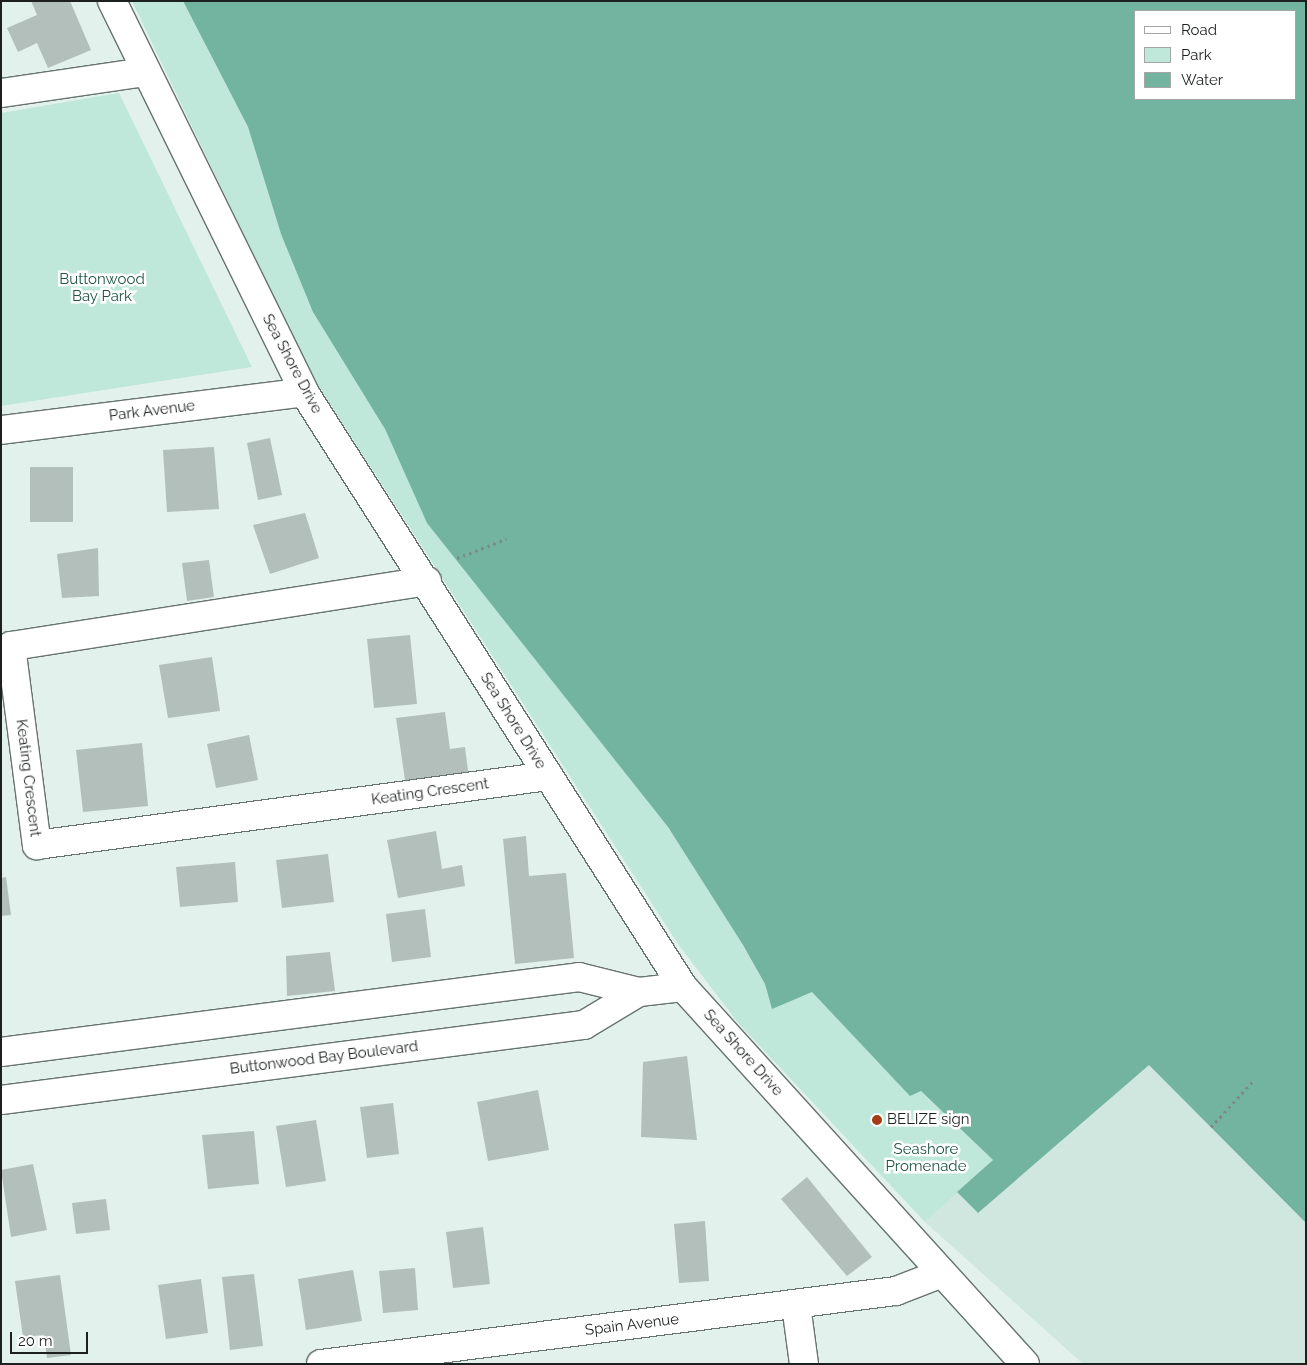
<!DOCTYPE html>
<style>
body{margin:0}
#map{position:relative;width:1307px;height:1365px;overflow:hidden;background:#e3f1ec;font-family:Raleway,sans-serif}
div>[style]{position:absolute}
.built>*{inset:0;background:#d0e7df}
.green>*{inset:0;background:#bfe7da}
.water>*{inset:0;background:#72b4a0}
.building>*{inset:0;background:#b2bfba}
.path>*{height:3px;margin-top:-1.5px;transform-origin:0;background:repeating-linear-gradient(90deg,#7e8884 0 2.5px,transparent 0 6.5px)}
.roads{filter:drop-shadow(1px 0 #67736f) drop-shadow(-1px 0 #67736f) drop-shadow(0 1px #67736f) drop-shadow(0 -1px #67736f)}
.minor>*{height:28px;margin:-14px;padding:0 14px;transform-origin:14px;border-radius:14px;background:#fff}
.dots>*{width:14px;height:14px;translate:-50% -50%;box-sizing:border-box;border:2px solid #fff;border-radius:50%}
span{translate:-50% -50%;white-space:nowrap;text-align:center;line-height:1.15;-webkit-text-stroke:5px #fff;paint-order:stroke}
.park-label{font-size:15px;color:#1f5547}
.street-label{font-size:15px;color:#1c211f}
.poi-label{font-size:15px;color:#1c211f}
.left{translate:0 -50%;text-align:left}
.frame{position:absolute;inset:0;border:2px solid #1c211f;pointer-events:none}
.legend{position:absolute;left:1134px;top:10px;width:162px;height:90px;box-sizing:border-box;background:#fff;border:1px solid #a4a6a5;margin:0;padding:6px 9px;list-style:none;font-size:15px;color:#1c211f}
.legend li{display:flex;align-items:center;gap:10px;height:25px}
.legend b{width:25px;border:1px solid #a4a6a5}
.scale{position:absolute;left:10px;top:1332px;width:78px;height:22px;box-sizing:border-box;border:2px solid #1c211f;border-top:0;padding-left:6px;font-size:15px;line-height:18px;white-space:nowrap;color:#1c211f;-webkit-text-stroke:4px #fff;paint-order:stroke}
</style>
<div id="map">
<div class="built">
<div style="clip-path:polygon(1149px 1064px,1306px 1223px,1306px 1364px,1083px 1364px,925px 1222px,957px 1192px,978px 1213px)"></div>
</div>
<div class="green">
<div style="clip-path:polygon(132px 1px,183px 1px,248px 127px,281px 234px,385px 429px,427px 522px,668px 827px,743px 945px,765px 984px,772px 1008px,812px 992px,910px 1095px,921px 1091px,993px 1160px,925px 1222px,739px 1024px,678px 944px,309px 371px)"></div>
<div style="clip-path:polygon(119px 93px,252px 367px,1px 406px,1px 113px)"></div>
</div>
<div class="water">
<div style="clip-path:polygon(evenodd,183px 1px,1306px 1px,1306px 1223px,1149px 1065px,978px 1213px,957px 1192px,993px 1160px,921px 1091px,910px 1096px,812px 992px,772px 1009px,765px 984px,743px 945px,668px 827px,427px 523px,385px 429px,313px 312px,281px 234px,248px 127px,183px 1px,1136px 11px,1296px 11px,1296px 99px,1136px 99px,1136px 11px)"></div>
</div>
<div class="building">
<div style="clip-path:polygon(31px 1px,70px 1px,91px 50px,48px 68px,37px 43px,18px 52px,7px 28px,37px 15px)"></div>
<div style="clip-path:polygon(270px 438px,282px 495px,258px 500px,247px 443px)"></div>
<div style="clip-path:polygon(214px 447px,219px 509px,167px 512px,163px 450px)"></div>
<div style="clip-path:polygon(30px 467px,73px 467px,73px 522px,30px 522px)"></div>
<div style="clip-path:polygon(305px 513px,319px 558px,270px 574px,253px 525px)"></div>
<div style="clip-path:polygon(98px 548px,99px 596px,62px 598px,57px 554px)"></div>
<div style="clip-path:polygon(209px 560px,214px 597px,187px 601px,182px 563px)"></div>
<div style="clip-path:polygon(410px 635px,417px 704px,374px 708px,367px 639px)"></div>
<div style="clip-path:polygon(212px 657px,220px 711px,168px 718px,159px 665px)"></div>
<div style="clip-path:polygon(445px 712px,450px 749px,465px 747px,469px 779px,406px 787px,396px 718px)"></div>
<div style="clip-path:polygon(249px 735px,258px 780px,216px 788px,207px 744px)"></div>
<div style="clip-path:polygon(142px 743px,148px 806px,83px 812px,76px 750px)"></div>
<div style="clip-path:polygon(436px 831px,442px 869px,462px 865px,465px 886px,398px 898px,387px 840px)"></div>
<div style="clip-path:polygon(526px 836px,529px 876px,566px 873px,574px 958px,515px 964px,503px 839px)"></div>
<div style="clip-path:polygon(328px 854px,334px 902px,282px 908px,276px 860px)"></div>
<div style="clip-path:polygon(235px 862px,238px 902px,180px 907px,176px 867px)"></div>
<div style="clip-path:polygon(6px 877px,11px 915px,1px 916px,1px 878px)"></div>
<div style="clip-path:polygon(425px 909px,431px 957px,392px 962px,386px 914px)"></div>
<div style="clip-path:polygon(330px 952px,335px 991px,287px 996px,286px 956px)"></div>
<div style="clip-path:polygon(687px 1056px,697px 1140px,641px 1137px,643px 1062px)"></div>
<div style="clip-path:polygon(538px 1090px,549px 1150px,488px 1161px,477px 1102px)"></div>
<div style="clip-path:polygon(393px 1103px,399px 1154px,367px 1158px,360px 1107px)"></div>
<div style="clip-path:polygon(316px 1120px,326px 1181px,286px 1187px,276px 1126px)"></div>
<div style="clip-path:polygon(254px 1131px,259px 1184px,208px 1189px,202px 1135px)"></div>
<div style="clip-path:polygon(33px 1164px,47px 1230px,11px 1237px,1px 1170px)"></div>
<div style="clip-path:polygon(807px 1177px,872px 1257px,847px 1276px,781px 1199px)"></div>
<div style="clip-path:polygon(106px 1199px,110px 1230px,76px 1234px,72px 1203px)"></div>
<div style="clip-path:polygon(705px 1221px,709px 1281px,679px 1283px,674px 1224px)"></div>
<div style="clip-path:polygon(483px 1227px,490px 1284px,453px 1288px,446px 1232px)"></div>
<div style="clip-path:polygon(415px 1268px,418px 1310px,383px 1313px,379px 1271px)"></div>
<div style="clip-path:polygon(353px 1270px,362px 1321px,306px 1330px,298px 1279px)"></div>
<div style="clip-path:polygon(254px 1274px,263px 1346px,230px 1350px,222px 1277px)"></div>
<div style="clip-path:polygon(60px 1275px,71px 1355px,47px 1358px,44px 1335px,23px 1337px,15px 1281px)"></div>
<div style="clip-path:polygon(201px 1279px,208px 1333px,166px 1339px,158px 1285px)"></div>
</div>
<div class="path">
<div style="left:457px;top:558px;width:53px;rotate:-21.2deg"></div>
<div style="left:1211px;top:1127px;width:62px;rotate:-47.6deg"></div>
<div style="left:1305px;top:1222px;width:1px"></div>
</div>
<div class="roads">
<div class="minor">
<div style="left:112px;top:1px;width:436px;rotate:63.8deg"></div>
<div style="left:304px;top:392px;width:705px;rotate:57.5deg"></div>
<div style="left:683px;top:987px;width:509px;rotate:47.79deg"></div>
<div style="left:1px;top:93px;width:146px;rotate:-8.3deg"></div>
<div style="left:1px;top:430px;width:305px;rotate:-7.1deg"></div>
<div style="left:427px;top:581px;width:421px;rotate:171.1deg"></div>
<div style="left:11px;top:646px;width:201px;rotate:82.6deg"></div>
<div style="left:37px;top:845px;width:516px;rotate:-7.69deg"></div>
<div style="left:1px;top:1052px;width:583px;rotate:-7.39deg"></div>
<div style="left:579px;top:977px;width:62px;rotate:14deg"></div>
<div style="left:639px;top:992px;width:44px;rotate:-6.5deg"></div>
<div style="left:1px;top:1100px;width:588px;rotate:-7.33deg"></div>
<div style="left:584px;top:1025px;width:64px;rotate:-31deg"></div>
<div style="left:796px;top:1305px;width:60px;rotate:82.3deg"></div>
<div style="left:321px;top:1364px;width:580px;rotate:-7.24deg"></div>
<div style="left:896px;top:1291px;width:47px;rotate:-21.1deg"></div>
</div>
</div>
<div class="dots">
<div style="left:877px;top:1120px;background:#a33c17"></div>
</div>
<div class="park-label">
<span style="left:102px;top:288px">Buttonwood<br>Bay Park</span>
<span style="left:926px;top:1158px">Seashore<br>Promenade</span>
</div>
<div class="street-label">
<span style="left:292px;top:364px;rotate:62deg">Sea Shore Drive</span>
<span style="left:152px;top:411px;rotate:-7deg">Park Avenue</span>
<span style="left:513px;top:721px;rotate:58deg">Sea Shore Drive</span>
<span style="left:28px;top:778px;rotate:83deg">Keating Crescent</span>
<span style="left:430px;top:792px;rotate:-8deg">Keating Crescent</span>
<span style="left:743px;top:1053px;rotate:48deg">Sea Shore Drive</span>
<span style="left:324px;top:1058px;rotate:-7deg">Buttonwood Bay Boulevard</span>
<span style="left:632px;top:1325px;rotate:-7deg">Spain Avenue</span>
</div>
<div class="poi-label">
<span class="left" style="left:887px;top:1120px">BELIZE sign</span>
</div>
<div class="frame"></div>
<ul class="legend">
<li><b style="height:6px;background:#fff"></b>Road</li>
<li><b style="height:14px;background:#bfe7da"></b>Park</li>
<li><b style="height:14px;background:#72b4a0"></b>Water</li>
</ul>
<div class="scale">20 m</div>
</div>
